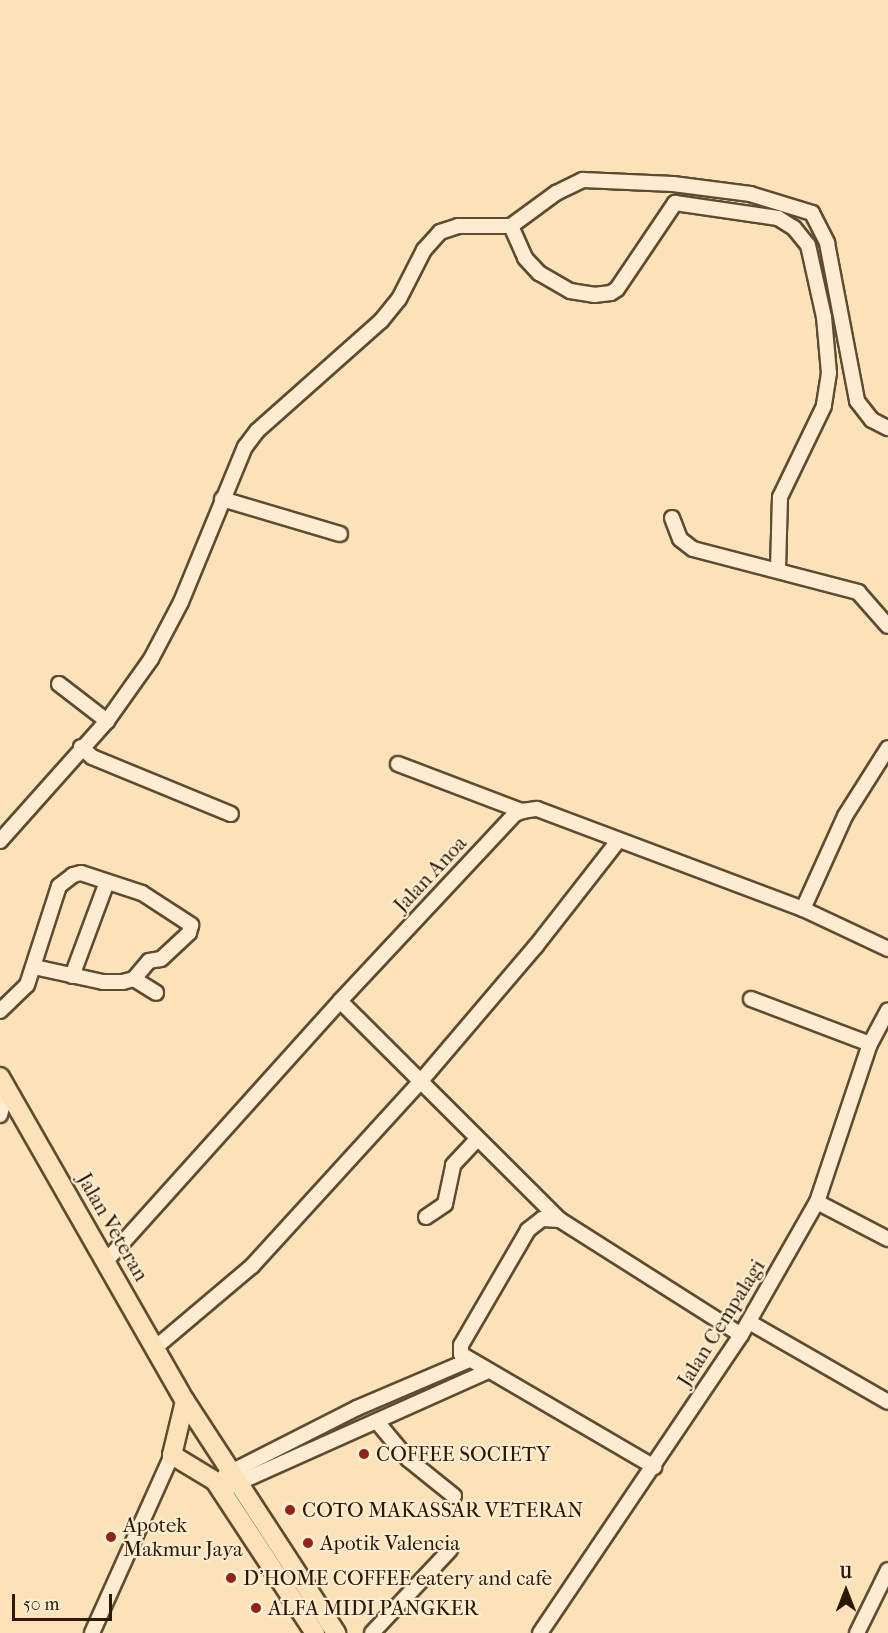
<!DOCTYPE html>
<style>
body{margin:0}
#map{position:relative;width:888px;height:1633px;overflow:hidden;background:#fce2b9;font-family:"IM FELL French Canon",serif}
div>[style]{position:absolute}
.roads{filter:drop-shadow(2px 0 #5f4b2f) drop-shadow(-2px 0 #5f4b2f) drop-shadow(0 2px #5f4b2f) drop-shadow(0 -2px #5f4b2f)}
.minor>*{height:14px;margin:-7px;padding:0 7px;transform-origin:7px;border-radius:7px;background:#fdecd2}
.major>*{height:18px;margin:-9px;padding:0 9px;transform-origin:9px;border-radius:9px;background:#fce2b9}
.dots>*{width:16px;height:16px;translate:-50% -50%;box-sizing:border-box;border:3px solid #fdecd2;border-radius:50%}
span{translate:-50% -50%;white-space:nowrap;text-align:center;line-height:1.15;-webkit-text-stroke:4.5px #fdecd2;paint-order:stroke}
.street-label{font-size:21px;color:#2b1901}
.poi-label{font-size:21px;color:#2b1901}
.left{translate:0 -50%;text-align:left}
.north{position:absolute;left:816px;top:1561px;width:60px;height:60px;-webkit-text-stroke:4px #fdecd2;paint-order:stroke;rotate:0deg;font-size:16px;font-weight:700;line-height:24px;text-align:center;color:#2b1901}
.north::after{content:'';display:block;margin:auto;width:21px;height:27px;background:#2b1901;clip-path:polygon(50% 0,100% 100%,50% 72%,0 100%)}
.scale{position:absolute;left:12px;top:1594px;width:100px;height:27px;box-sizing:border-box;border:3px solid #2b1901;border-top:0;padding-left:8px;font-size:18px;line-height:21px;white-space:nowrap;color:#2b1901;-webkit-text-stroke:4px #fdecd2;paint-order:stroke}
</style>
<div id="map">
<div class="roads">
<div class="minor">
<div style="left:511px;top:226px;width:35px;rotate:66deg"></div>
<div style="left:525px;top:258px;width:21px;rotate:47deg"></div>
<div style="left:539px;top:273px;width:36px;rotate:30deg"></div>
<div style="left:570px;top:291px;width:24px;rotate:9deg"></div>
<div style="left:594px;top:295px;width:17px;rotate:-7deg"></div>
<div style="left:611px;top:293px;width:7px;rotate:-34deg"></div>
<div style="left:617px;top:289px;width:104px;rotate:-56deg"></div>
<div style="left:675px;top:203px;width:104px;rotate:8.3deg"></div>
<div style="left:778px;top:218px;width:19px;rotate:32deg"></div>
<div style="left:794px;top:228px;width:22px;rotate:51deg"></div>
<div style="left:808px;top:245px;width:74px;rotate:77.5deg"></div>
<div style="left:824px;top:317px;width:56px;rotate:84.9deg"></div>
<div style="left:829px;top:373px;width:33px;rotate:99deg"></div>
<div style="left:824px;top:406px;width:101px;rotate:115.8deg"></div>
<div style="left:780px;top:497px;width:72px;rotate:91.6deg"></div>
<div style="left:222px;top:499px;width:123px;rotate:16.5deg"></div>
<div style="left:672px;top:518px;width:22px;rotate:69deg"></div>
<div style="left:680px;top:539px;width:16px;rotate:38deg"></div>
<div style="left:693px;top:549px;width:171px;rotate:14.6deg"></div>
<div style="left:858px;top:592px;width:45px;rotate:48.6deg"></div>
<div style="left:59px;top:684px;width:61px;rotate:37.6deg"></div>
<div style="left:81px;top:747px;width:15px;rotate:42deg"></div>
<div style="left:92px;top:757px;width:150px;rotate:22.3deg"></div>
<div style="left:398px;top:764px;width:133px;rotate:20.8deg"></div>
<div style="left:0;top:841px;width:161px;rotate:-48.3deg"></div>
<div style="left:107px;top:721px;width:76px;rotate:-54.6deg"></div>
<div style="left:151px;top:659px;width:64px;rotate:-62.2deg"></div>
<div style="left:181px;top:602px;width:168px;rotate:-67.6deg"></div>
<div style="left:245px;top:447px;width:20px;rotate:-53deg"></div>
<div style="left:257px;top:431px;width:166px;rotate:-41.6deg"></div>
<div style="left:381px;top:321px;width:28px;rotate:-51deg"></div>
<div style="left:399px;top:299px;width:55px;rotate:-63deg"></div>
<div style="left:424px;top:250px;width:24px;rotate:-48deg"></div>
<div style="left:440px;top:232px;width:19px;rotate:-18deg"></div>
<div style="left:458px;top:226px;width:53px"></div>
<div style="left:511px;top:226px;width:56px;rotate:-36.3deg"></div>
<div style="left:556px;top:193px;width:30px;rotate:-26deg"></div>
<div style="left:583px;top:180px;width:90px;rotate:2.5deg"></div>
<div style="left:673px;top:184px;width:78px;rotate:7.4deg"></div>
<div style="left:750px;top:194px;width:65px;rotate:17deg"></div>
<div style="left:812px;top:213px;width:34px;rotate:63deg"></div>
<div style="left:827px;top:243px;width:161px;rotate:79.2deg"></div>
<div style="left:857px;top:401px;width:24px;rotate:52deg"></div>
<div style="left:872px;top:420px;width:18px;rotate:27deg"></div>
<div style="left:803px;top:909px;width:102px;rotate:-65.7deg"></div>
<div style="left:845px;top:816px;width:80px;rotate:-57.7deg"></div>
<div style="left:72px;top:976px;width:100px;rotate:-69.6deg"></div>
<div style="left:134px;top:979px;width:26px;rotate:32deg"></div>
<div style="left:751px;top:999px;width:127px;rotate:20.7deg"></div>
<div style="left:340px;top:1001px;width:310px;rotate:44.9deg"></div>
<div style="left:560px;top:1220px;width:214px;rotate:32.4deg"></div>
<div style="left:0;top:1011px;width:37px;rotate:-44deg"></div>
<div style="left:27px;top:985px;width:104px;rotate:-72.1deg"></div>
<div style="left:59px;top:886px;width:18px;rotate:-38deg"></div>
<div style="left:73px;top:875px;width:8px;rotate:-14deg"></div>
<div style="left:81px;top:873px;width:64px;rotate:18.2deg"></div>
<div style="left:142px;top:893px;width:59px;rotate:33.1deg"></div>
<div style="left:191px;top:925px;width:8px;rotate:104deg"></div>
<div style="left:189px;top:933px;width:38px;rotate:137deg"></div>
<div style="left:161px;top:959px;width:12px;rotate:171deg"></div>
<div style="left:149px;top:961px;width:23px;rotate:130deg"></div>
<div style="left:134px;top:979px;width:11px;rotate:165deg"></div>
<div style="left:123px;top:982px;width:20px;rotate:180deg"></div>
<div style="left:103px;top:982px;width:71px;rotate:-167.7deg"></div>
<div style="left:0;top:1115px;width:27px;rotate:-75deg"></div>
<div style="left:817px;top:1202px;width:80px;rotate:27.5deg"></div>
<div style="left:426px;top:1217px;width:23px;rotate:-34deg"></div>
<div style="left:445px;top:1204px;width:40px;rotate:-78deg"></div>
<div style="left:453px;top:1165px;width:35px;rotate:-47deg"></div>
<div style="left:560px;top:1220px;width:18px;rotate:-177deg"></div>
<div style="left:542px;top:1219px;width:18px;rotate:142deg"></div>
<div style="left:528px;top:1230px;width:133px;rotate:120.2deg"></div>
<div style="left:461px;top:1345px;width:9px;rotate:90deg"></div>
<div style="left:461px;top:1354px;width:224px;rotate:30.3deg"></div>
<div style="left:107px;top:1260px;width:348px;rotate:-48deg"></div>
<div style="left:340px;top:1001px;width:256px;rotate:-46.9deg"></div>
<div style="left:515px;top:814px;width:8px;rotate:-23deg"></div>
<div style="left:522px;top:811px;width:15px;rotate:-8deg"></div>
<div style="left:537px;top:809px;width:284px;rotate:20.6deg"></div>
<div style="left:803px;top:909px;width:94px;rotate:25.2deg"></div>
<div style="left:749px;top:1322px;width:160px;rotate:29.9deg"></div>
<div style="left:155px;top:1348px;width:127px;rotate:-40.2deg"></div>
<div style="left:252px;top:1266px;width:251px;rotate:-47.6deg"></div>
<div style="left:421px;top:1081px;width:177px;rotate:-49.6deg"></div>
<div style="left:536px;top:946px;width:133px;rotate:-52deg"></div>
<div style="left:378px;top:1423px;width:47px;rotate:50.2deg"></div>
<div style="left:408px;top:1459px;width:59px;rotate:38.8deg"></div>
<div style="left:225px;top:1475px;width:148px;rotate:-26.9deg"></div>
<div style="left:357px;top:1408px;width:120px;rotate:-23.1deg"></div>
<div style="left:231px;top:1486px;width:279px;rotate:-24.1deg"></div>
<div style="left:92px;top:1633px;width:195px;rotate:-65.8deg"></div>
<div style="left:372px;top:1633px;width:114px;rotate:-46.8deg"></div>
<div style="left:540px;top:1633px;width:359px;rotate:-56deg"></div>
<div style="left:741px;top:1335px;width:153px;rotate:-60.3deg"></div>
<div style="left:817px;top:1202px;width:167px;rotate:-71.5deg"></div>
<div style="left:870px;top:1044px;width:38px;rotate:-62deg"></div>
<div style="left:857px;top:1633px;width:70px;rotate:-63.8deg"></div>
</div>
<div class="major">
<div style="left:0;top:1077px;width:373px;rotate:60.3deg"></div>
<div style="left:185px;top:1401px;width:277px;rotate:56.9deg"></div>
<div style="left:185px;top:1401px;width:56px;rotate:103.5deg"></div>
<div style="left:172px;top:1455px;width:50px;rotate:31.2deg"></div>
<div style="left:215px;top:1481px;width:182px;rotate:56.7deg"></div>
</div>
</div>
<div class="dots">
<div style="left:364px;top:1454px;background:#8f2418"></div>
<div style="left:290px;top:1510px;background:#8f2418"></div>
<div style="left:111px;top:1537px;background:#8f2418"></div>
<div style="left:308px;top:1543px;background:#8f2418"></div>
<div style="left:231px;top:1578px;background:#8f2418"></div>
<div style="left:256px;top:1608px;background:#8f2418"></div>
</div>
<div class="street-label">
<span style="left:430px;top:874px;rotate:-47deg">Jalan Anoa</span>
<span style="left:113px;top:1227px;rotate:60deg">Jalan Veteran</span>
<span style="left:721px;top:1323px;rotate:-58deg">Jalan Cempalagi</span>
</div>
<div class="poi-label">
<span class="left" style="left:376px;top:1454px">COFFEE SOCIETY</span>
<span class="left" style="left:302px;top:1510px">COTO MAKASSAR VETERAN</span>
<span class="left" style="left:123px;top:1537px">Apotek<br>Makmur Jaya</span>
<span class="left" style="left:320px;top:1543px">Apotik Valencia</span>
<span class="left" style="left:243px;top:1578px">D'HOME COFFEE eatery and cafe</span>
<span class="left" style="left:268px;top:1608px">ALFA MIDI PANGKER</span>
</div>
<div class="north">U</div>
<div class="scale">50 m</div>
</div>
